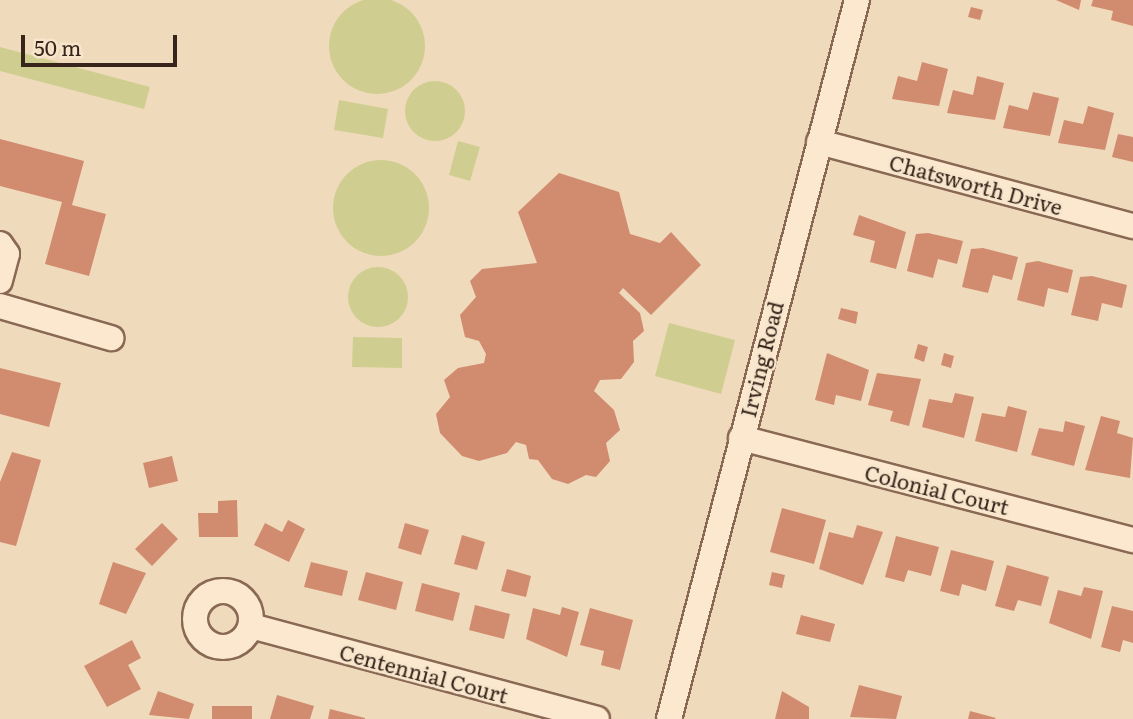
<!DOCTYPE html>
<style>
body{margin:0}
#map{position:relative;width:1133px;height:719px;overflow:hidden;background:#f0dabc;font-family:Literata,serif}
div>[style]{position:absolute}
.green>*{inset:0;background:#cfce90}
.round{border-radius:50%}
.building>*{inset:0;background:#d18b6f}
.roads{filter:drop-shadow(2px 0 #896954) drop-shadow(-2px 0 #896954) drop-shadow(0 2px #896954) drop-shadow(0 -2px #896954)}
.minor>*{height:24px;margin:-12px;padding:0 12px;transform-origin:12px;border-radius:12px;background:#fbe8cf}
.minor>.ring{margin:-12px;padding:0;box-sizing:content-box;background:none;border:24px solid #fbe8cf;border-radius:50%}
span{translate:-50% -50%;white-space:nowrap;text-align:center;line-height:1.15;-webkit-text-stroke:5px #f7e5cc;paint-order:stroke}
.street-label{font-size:21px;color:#37241a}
.scale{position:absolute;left:21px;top:35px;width:156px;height:32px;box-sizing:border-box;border:4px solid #37241a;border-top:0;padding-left:9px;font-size:21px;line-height:24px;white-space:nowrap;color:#37241a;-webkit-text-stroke:5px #f7e5cc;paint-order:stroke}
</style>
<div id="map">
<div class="green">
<div class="round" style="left:329px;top:-2px;width:96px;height:96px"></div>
<div style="clip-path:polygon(0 47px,150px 87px,144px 109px,0 71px)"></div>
<div class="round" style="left:405px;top:81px;width:60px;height:60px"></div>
<div style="clip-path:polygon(339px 100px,388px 109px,383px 138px,334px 130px)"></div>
<div style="clip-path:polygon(458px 141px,480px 147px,470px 181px,449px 175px)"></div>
<div class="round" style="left:333px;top:160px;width:96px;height:96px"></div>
<div class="round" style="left:348px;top:267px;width:60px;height:60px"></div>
<div style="clip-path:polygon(669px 323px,735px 340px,721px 394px,655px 376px)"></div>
<div style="clip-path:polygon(353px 337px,402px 338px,402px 368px,352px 367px)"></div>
</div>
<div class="building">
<div style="clip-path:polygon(1056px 0,1081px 0,1079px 10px)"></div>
<div style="clip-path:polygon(1093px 0,1133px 0,1133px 26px,1111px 20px,1113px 11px,1091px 6px)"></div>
<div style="clip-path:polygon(971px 7px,983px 10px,980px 20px,968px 17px)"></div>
<div style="clip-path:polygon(922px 62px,948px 69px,939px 106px,892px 99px,898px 76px,917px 81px)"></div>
<div style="clip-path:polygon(977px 76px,1004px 83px,995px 120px,947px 113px,953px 90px,973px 95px)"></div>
<div style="clip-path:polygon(1033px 92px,1059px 98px,1050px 136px,1003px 128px,1009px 105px,1028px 110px)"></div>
<div style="clip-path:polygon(1088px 106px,1114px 113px,1105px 150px,1058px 143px,1064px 120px,1083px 124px)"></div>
<div style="clip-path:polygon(1118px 134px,1133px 137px,1133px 162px,1112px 157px)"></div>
<div style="clip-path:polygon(0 139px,84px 161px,72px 205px,106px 214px,89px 276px,45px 264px,62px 202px,0 186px)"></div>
<div style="clip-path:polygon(559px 173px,619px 192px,630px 234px,660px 243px,671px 232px,701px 265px,651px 315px,623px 288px,619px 293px,640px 313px,644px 331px,633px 341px,634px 362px,621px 379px,600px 380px,594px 391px,614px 410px,620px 430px,606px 443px,610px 461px,596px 477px,586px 475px,568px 484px,552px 479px,538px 460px,529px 459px,526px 445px,516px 442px,507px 453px,479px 461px,462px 456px,440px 433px,436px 414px,450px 397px,444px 380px,458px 368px,484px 363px,486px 354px,479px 341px,465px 337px,460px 315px,476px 297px,470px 281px,482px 269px,537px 263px,518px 212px)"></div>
<div style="clip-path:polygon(859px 215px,906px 232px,896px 269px,870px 262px,875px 241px,853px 235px)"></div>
<div style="clip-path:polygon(928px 233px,963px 241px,957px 264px,938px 259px,933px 278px,907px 271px,916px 234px)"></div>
<div style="clip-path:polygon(983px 248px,1018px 257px,1012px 280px,993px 275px,988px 293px,962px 287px,971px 249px)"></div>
<div style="clip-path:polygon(1038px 261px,1073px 270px,1068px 293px,1048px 288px,1044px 307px,1017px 300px,1026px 263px)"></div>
<div style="clip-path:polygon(1092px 276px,1127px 285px,1122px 308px,1102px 303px,1098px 321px,1071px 315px,1080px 277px)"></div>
<div style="clip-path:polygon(841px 308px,858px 312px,856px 324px,838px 319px)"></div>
<div style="clip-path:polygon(918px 344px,928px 347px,924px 362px,914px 358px)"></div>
<div style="clip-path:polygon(827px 353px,869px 370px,861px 401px,836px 395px,834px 405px,815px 400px)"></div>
<div style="clip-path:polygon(944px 353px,954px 356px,951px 368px,941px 365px)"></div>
<div style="clip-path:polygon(0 368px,61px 383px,49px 427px,0 414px)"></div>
<div style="clip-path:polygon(877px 373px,921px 379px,909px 426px,890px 421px,893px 411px,868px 405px)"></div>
<div style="clip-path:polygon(955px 393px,974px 397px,964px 438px,922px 427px,929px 399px,952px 403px)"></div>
<div style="clip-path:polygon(1008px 406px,1027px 411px,1017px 452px,975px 441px,982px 413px,1005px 417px)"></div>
<div style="clip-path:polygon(1101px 416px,1120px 421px,1117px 433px,1133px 438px,1130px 478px,1085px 470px)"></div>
<div style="clip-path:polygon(1065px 421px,1085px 426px,1074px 466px,1031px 455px,1039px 428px,1063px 432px)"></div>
<div style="clip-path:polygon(12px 452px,41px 460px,16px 546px,0 542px,0 482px)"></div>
<div style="clip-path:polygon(172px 456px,178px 481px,149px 488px,143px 463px)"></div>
<div style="clip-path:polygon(237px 500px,238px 537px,199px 537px,198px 513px,218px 513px,218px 501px)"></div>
<div style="clip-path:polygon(782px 508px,826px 520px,814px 564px,770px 552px)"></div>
<div style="clip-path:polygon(288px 520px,305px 529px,289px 562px,254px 545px,265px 523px,282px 532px)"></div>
<div style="clip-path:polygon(162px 523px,178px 539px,152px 566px,135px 549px)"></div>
<div style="clip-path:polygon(405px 523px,429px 530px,421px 555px,398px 548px)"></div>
<div style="clip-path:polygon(857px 525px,883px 532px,863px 585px,819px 569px,829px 532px,853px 538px)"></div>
<div style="clip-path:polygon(462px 535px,485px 542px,477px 570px,454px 564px)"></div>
<div style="clip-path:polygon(896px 536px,939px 547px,931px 576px,908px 570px,904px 582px,885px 577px)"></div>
<div style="clip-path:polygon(951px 550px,994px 561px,986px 591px,962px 584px,959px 596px,940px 591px)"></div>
<div style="clip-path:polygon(113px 562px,146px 573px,126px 614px,99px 604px)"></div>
<div style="clip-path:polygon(311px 562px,348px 571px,342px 596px,304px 587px)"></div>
<div style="clip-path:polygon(1007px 565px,1049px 577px,1041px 606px,1018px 600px,1014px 611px,995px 606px)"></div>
<div style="clip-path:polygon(507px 569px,531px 576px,526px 597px,501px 591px)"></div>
<div style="clip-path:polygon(366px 572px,403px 582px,396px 610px,358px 600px)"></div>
<div style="clip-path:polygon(772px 572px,785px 575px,782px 588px,769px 585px)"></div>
<div style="clip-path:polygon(422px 583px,460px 593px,453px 621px,415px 611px)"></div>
<div style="clip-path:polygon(1084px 587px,1103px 591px,1091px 639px,1049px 623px,1058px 590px,1081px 596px)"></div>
<div style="clip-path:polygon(475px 605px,510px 614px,504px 639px,469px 630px)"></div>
<div style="clip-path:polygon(1112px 606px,1133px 611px,1133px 643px,1123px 640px,1120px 652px,1101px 647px)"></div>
<div style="clip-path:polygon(562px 607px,579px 612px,567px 657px,526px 639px,533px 608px,560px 615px)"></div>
<div style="clip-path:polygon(590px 608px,633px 620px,620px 670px,601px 665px,604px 651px,580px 645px)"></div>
<div style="clip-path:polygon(801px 615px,835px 624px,830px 642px,796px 634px)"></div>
<div style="clip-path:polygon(132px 640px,141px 658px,128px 665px,141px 689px,107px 707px,84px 666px)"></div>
<div style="clip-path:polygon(859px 685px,902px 696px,896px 719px,850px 717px)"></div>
<div style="clip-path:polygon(158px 691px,194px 704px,189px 719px,149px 715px)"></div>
<div style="clip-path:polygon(782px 691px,809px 707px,809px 719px,775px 719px)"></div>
<div style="clip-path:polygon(277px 695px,314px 706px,310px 719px,270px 719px)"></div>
<div style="clip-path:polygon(212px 706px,252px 706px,252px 719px,212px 719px)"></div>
<div style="clip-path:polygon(330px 709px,365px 718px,365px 719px,328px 719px)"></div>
<div style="clip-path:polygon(970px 711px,996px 718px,995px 719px,968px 719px)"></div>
</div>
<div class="roads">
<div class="minor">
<div style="left:819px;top:142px;width:325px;rotate:15deg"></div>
<div style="left:0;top:244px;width:12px;rotate:55deg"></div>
<div style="left:7px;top:254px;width:28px;rotate:105deg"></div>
<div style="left:0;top:306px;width:116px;rotate:16.1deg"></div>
<div style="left:741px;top:438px;width:405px;rotate:14.6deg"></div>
<div class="ring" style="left:195px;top:591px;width:32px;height:32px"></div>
<div style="left:251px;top:626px;width:358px;rotate:15deg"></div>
<div style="left:669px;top:719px;width:743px;rotate:-75.35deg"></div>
</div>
</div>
<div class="street-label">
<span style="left:976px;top:184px;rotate:15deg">Chatsworth Drive</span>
<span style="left:761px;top:359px;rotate:-76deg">Irving Road</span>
<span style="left:937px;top:489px;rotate:14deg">Colonial Court</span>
<span style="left:424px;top:673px;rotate:15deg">Centennial Court</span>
</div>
<div class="scale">50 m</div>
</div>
